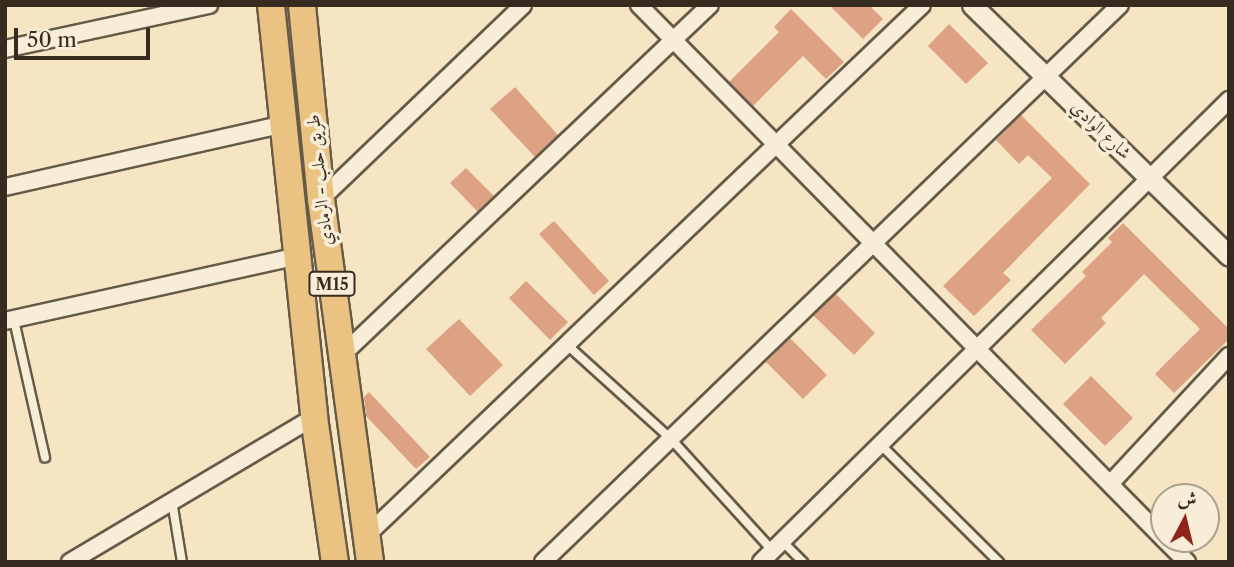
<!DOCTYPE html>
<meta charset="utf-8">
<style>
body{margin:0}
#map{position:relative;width:1234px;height:567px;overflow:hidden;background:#f5e5c3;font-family:"Libre Caslon Text",Amiri,serif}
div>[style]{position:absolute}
.building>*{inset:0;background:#dda184}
.roads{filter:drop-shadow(2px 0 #665a48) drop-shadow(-2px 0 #665a48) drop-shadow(0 2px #665a48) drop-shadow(0 -2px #665a48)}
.service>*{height:8px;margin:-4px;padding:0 4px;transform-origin:4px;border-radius:4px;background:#f8eed8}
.minor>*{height:16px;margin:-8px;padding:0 8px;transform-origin:8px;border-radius:8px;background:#f8eed8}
.tertiary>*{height:19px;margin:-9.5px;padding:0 9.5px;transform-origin:9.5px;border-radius:9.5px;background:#f8eed8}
.trunk>*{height:26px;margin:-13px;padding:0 13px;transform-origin:13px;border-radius:13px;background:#eac282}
span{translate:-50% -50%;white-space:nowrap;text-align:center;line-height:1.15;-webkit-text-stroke:7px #f8eed8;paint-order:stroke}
.shield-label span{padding:2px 5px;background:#f8eed8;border:2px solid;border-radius:5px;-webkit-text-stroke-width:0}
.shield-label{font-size:16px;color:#372b1f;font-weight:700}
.street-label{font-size:18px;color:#372b1f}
.frame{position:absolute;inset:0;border:7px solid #372b1f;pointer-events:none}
.north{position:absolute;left:1150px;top:483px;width:70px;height:70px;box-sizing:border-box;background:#f8eed8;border:2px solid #aba08e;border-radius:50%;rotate:7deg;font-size:19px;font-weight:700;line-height:28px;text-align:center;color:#372b1f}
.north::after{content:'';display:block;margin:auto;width:24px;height:32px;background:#8f2418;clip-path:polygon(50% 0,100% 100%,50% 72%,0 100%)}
.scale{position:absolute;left:14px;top:28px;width:136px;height:32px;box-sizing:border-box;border:4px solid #372b1f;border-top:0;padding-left:9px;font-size:21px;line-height:24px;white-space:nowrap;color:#372b1f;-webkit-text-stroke:5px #f8eed8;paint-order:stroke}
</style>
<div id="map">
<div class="building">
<div style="clip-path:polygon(829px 5px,869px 5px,883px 19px,863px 39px)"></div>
<div style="clip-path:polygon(791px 9px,844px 62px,826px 79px,803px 56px,753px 106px,729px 82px,779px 32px,774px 27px)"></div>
<div style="clip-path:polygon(949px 24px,988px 63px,966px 84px,928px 46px)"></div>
<div style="clip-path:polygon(515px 87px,558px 135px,535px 157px,490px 109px)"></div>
<div style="clip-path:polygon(1021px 115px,1090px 184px,1003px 273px,1011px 280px,974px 316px,943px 286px,1052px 178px,1028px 155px,1019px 164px,996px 140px)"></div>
<div style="clip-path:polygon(466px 168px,494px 196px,478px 212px,450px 183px)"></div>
<div style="clip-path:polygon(554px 221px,609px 281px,594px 295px,539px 234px)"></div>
<div style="clip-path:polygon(1123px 223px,1229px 329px,1229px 339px,1174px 393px,1155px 374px,1200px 329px,1144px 274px,1101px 318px,1106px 323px,1065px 364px,1031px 330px,1086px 276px,1082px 272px,1112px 242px,1108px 238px)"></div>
<div style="clip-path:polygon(526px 281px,568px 322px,550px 340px,509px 298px)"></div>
<div style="clip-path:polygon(836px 294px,875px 333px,854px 355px,813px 315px)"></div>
<div style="clip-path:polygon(459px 319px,503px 365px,470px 396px,426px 349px)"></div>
<div style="clip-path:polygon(790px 338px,827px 375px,803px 399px,766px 362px)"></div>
<div style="clip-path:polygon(1091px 376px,1133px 418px,1105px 446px,1063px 404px)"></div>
<div style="clip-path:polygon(369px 392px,430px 457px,416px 469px,366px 416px,364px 397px)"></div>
</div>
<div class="roads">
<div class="service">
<div style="left:14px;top:320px;width:141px;rotate:77.3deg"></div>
<div style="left:566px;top:344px;width:142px;rotate:42.1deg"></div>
<div style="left:671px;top:439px;width:151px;rotate:47.7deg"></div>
<div style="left:880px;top:444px;width:168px;rotate:44.8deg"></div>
<div style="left:172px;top:501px;width:62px;rotate:80.7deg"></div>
<div style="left:782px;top:541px;width:30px;rotate:45deg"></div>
</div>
<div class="minor">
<div style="left:639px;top:5px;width:749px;rotate:45.49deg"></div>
<div style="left:5px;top:49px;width:209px;rotate:-12.2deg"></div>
<div style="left:5px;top:187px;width:287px;rotate:-12.7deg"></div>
<div style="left:321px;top:199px;width:280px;rotate:-43.8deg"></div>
<div style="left:5px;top:321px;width:300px;rotate:-12.5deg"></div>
<div style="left:341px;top:356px;width:509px;rotate:-43.57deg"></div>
<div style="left:1110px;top:484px;width:175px;rotate:-47.1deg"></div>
<div style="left:365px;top:537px;width:770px;rotate:-43.68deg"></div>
<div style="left:1164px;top:539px;width:33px;rotate:45deg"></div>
<div style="left:70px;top:562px;width:284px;rotate:-30.7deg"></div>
<div style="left:543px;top:562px;width:802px;rotate:-43.99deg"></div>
<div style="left:761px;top:562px;width:658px;rotate:-44.63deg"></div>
</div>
<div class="tertiary">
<div style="left:972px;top:5px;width:359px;rotate:44.3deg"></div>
</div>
<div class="trunk">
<div style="left:271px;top:5px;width:414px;rotate:84deg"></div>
<div style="left:314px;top:417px;width:147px;rotate:81.8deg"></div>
<div style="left:302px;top:5px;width:195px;rotate:84.4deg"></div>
<div style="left:321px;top:199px;width:366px;rotate:82.3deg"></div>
</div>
</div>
<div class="shield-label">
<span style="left:332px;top:284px">M15</span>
</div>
<div class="street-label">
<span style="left:1101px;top:130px;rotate:44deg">شارع الوادي</span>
<span style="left:320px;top:180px;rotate:-96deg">طريق حلب - الرمادي</span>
</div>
<div class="frame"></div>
<div class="north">ش</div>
<div class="scale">50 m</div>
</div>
